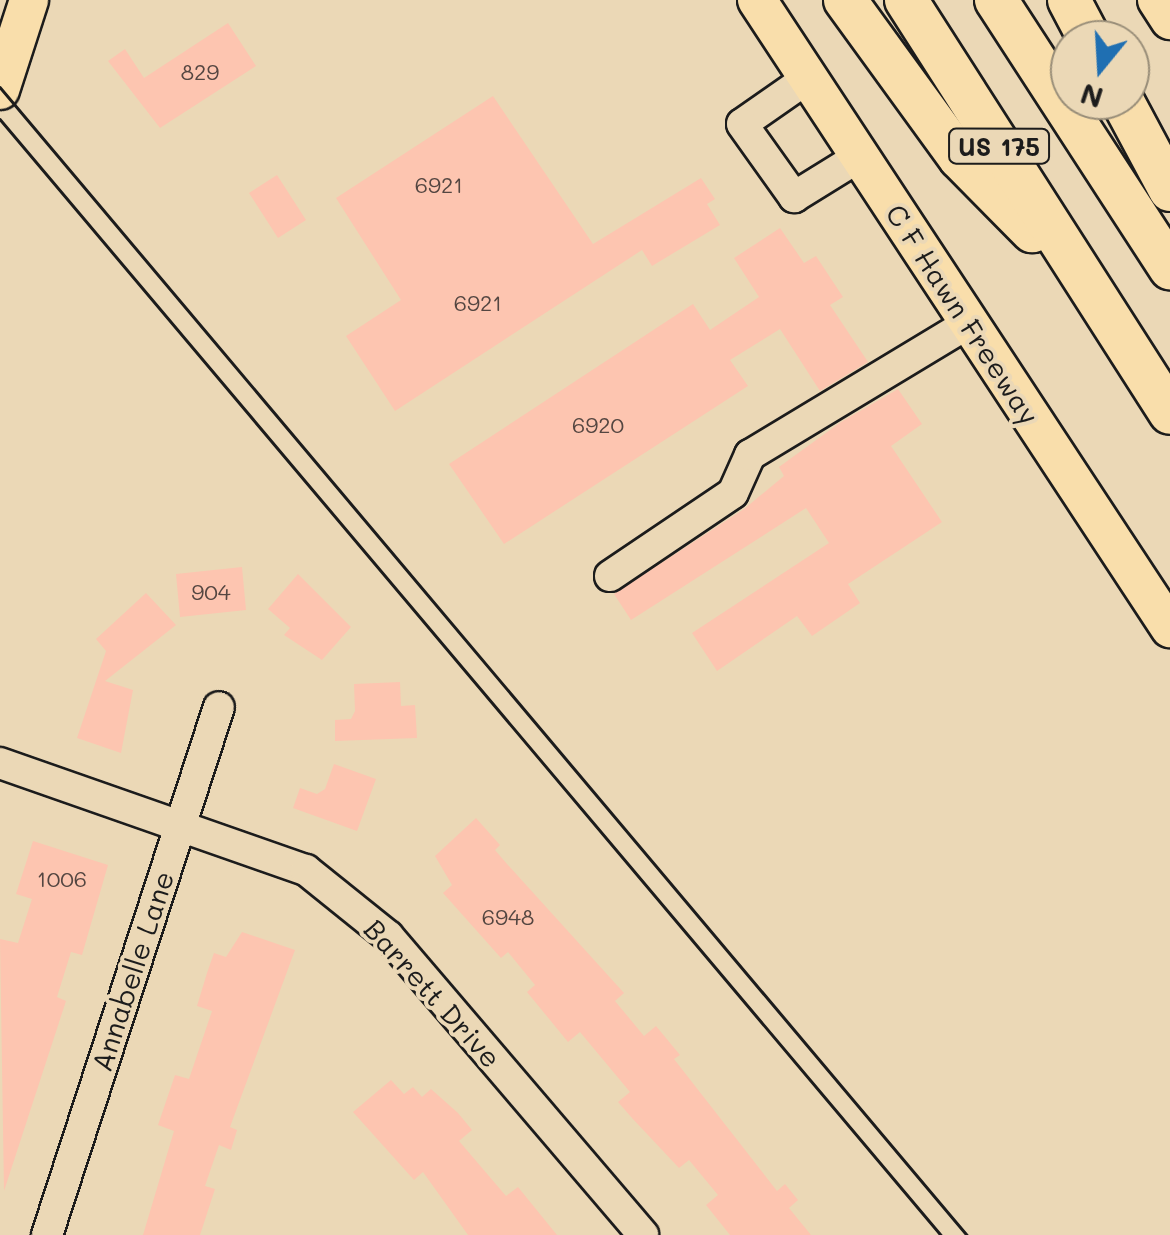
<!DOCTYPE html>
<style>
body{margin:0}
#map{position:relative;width:1170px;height:1235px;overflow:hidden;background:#ebd8b6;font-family:Mali,sans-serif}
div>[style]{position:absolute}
.building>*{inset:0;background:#fdc5b0}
.roads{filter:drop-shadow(2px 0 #1c1c1c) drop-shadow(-2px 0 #1c1c1c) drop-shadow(0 2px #1c1c1c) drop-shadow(0 -2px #1c1c1c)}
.minor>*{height:30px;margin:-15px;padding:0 15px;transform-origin:15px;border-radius:15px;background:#ebd8b6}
.major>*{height:38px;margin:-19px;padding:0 19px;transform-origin:19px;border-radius:19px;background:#f9deab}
.highway>*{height:42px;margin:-21px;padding:0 21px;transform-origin:21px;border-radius:21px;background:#f9deab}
.tram>*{height:2.5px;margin:-1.25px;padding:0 1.25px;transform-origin:1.25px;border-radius:1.25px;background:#1c1c1c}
span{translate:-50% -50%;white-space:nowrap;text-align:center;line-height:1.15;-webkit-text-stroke:8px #ebd8b6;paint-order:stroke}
.number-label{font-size:22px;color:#544641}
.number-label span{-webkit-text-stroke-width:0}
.shield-label span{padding:2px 8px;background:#ebd8b6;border:2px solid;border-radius:8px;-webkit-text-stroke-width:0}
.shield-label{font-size:25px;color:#1c1c1c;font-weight:700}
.street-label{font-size:28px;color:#1c1c1c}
.north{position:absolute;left:1050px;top:20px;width:100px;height:100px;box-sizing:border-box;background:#ebd8b6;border:2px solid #988d78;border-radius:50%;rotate:198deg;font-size:28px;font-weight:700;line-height:40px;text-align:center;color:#1c1c1c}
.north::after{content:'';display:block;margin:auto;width:35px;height:45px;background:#1f6fb2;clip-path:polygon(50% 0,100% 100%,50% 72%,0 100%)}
</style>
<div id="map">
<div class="building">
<div style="clip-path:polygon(228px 23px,256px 66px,160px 128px,108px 61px,125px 49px,144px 78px)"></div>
<div style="clip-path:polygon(493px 96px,593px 244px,701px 178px,715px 199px,707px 204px,720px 225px,652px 266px,642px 250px,395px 411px,346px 336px,401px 300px,336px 198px)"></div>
<div style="clip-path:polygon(277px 175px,306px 220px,278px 238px,249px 193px)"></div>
<div style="clip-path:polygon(780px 228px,804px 263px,816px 256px,843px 297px,830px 305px,868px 362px,820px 391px,780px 329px,730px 360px,748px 386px,504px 544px,449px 464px,693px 304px,710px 330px,759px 297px,734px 258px)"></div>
<div style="clip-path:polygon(898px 389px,922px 424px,891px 446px,942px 522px,848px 584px,860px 603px,812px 636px,797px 616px,717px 671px,692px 633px,829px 543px,806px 508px,631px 620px,614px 594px,744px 509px,784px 476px,779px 467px,841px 422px)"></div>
<div style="clip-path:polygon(242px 567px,246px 610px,180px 617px,176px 574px)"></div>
<div style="clip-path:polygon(298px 574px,351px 627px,322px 660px,284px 635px,290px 628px,268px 609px)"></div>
<div style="clip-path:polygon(146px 593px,176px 625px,105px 681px,133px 690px,121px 753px,77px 738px,106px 651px,96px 639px)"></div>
<div style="clip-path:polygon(400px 682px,401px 706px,415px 705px,417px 738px,335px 741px,335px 720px,351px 719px,355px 711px,354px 684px)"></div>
<div style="clip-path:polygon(334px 764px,376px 779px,357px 831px,293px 808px,300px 788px,317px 794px,325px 789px)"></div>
<div style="clip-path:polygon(476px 818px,500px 845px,495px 850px,507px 864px,624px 993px,615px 1001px,644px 1036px,656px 1026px,680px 1055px,674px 1059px,777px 1191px,785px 1184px,798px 1200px,789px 1208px,811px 1235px,730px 1235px,706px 1205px,718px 1195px,689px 1160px,679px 1168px,632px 1118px,618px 1102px,630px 1092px,580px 1032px,568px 1042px,527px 992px,535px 985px,508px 952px,501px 958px,443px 893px,452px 885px,435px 856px)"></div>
<div style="clip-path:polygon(33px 841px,108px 865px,82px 955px,71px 952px,57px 997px,66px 1001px,4px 1191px,0 939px,18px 943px,32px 899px,16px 894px)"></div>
<div style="clip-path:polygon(242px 932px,295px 950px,230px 1127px,237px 1130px,231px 1150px,219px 1145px,205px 1186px,215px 1189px,200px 1235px,143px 1235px,174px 1131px,158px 1125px,175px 1075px,189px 1079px,212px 1011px,197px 1006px,207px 973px,214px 953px,226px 957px)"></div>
<div style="clip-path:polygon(391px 1080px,404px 1094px,413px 1087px,422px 1097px,431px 1089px,458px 1113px,472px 1130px,459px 1141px,506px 1196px,518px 1187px,557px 1235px,468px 1235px,423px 1172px,414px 1180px,353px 1112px)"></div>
</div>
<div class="roads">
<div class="minor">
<div style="left:808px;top:78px;width:80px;rotate:145.1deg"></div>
<div style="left:742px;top:124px;width:90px;rotate:54.5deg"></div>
<div style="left:794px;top:197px;width:78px;rotate:-31.8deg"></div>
<div style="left:610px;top:576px;width:148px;rotate:-34deg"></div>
<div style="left:733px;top:493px;width:42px;rotate:-65.9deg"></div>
<div style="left:750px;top:455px;width:256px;rotate:-31.1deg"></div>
<div style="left:0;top:763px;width:324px;rotate:19.3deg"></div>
<div style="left:306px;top:870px;width:105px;rotate:38.8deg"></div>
<div style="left:388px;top:936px;width:393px;rotate:49.5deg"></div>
<div style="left:47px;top:1235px;width:555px;rotate:-71.96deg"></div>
</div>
<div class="major">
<div style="left:757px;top:0;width:752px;rotate:56.67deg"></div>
<div style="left:1157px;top:0;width:24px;rotate:57deg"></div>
<div style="left:0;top:90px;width:95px;rotate:-72.1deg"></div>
</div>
<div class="highway">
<div style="left:845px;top:0;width:195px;rotate:54deg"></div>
<div style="left:960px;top:158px;width:103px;rotate:45.4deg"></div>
<div style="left:906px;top:0;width:490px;rotate:57.4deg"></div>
<div style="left:996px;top:0;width:320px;rotate:57deg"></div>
<div style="left:1069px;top:0;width:45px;rotate:62.3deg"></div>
<div style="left:1122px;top:100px;width:102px;rotate:61.9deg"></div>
</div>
</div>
<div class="tram">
<div style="left:0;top:87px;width:1501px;rotate:49.89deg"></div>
<div style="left:0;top:119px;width:1460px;rotate:49.86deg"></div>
</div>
<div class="number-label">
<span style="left:200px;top:72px">829</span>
<span style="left:439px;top:185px">6921</span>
<span style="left:478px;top:303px">6921</span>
<span style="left:598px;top:425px">6920</span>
<span style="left:211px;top:592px">904</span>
<span style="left:62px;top:879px">1006</span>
<span style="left:508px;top:917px">6948</span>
</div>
<div class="shield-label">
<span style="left:999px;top:146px">US 175</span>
</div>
<div class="street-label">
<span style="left:963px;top:314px;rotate:57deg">C F Hawn Freeway</span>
<span style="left:132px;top:971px;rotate:-72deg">Annabelle Lane</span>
<span style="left:433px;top:993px;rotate:48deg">Barrett Drive</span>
</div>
<div class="north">N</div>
</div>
